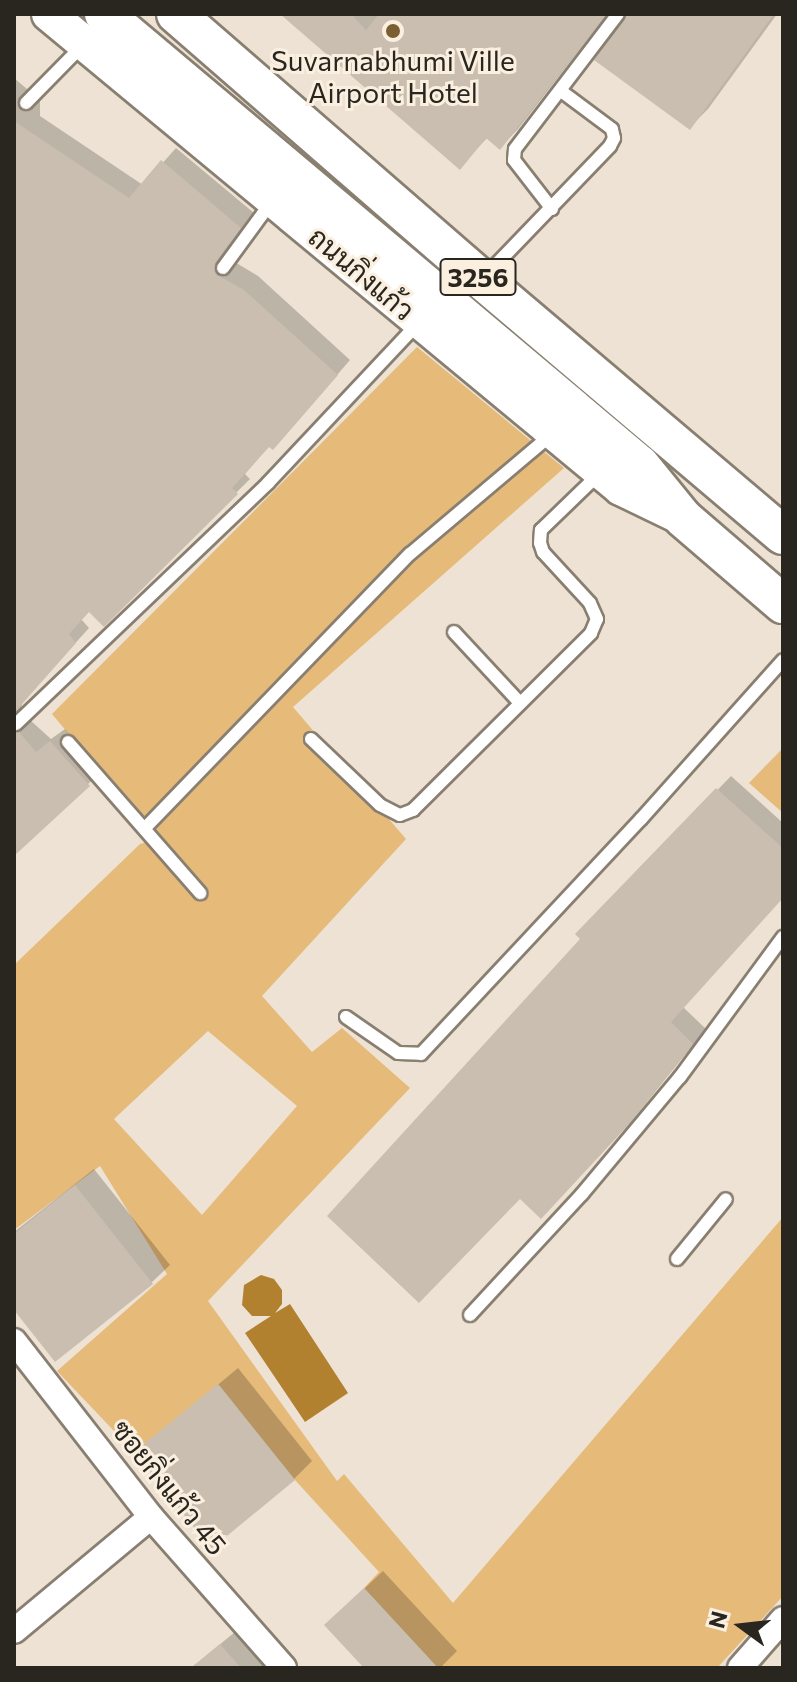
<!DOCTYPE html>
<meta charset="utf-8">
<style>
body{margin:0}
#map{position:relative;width:797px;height:1682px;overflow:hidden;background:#ede2d3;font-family:Commissioner,Sarabun,sans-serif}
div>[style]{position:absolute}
.green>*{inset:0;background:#e6ba79}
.water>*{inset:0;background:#b28130}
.shadow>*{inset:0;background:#0003}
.building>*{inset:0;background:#c9beaf}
.roads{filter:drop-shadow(2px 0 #897f71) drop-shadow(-2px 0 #897f71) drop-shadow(0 2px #897f71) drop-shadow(0 -2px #897f71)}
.service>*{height:12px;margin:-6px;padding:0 6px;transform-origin:6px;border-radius:6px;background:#fff}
.minor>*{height:24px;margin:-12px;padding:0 12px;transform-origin:12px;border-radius:12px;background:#fff}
.secondary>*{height:34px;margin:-17px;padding:0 17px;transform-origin:17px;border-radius:17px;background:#fff}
.primary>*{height:38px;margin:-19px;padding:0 19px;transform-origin:19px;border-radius:19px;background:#fff}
.dots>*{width:22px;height:22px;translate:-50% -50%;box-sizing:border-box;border:4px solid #fbf0e0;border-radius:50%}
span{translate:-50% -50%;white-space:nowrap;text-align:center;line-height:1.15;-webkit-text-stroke:6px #fbf0e0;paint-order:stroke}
.shield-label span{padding:2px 6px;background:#fbf0e0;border:2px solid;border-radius:6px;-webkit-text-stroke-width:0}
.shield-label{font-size:26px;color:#29251f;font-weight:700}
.poi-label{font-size:28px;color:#29251f}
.street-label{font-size:28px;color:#29251f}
.frame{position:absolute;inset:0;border:16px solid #29251f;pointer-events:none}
.north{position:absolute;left:701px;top:1586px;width:80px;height:80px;-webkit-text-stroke:6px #fbf0e0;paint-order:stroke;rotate:285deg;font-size:22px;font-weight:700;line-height:32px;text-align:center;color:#29251f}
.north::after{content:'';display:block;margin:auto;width:28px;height:36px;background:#29251f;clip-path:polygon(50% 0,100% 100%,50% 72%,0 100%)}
</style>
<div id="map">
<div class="green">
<div style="clip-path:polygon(evenodd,417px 347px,564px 468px,293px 707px,406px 839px,262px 996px,312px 1052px,342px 1028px,410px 1088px,208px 1301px,337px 1481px,344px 1474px,453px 1603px,783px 1217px,783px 1596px,717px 1668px,438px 1668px,364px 1588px,379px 1572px,295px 1480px,219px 1385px,134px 1452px,57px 1371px,167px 1274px,100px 1166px,14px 1230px,14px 965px,140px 844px,157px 839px,52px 714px,417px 347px,208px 1031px,297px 1106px,202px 1215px,114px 1119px,208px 1031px)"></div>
<div style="clip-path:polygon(783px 748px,783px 813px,749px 783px)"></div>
</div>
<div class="water">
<div style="clip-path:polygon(261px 1275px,274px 1279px,282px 1290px,282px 1304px,275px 1313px,290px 1304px,348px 1393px,305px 1422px,245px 1333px,271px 1316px,252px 1316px,242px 1305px,244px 1285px)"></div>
</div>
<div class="shadow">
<div style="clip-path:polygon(283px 14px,607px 14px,518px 129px,500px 147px,488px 137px,460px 167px)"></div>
<div style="clip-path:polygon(628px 14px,777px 14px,708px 109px,690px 127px)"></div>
<div style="clip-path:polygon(14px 78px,40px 100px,40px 116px,143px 185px,176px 148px,254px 213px,229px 247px,228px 258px,258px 276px,350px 360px,286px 434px,270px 445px,245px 474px,250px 479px,104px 624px,89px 610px,81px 619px,89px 628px,23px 701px,20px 711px,51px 739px,65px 729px,102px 771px,14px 853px)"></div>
<div style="clip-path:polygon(731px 776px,783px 823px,783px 897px,683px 1007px,706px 1029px,644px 1105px,555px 1203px,583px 939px,578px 934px)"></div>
<div style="clip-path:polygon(94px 1169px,170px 1265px,151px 1283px,14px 1307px,14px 1232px)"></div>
<div style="clip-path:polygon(238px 1368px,312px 1461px,294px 1479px,137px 1452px)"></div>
<div style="clip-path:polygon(383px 1571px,457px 1651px,440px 1668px,366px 1668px,345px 1607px)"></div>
<div style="clip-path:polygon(235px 1632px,266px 1668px,191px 1668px)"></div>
</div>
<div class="building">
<div style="clip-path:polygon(280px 14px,351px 14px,366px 30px,379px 14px,607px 14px,500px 150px,486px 138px,460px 170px)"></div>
<div style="clip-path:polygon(627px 14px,774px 14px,690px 130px,594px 60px)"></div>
<div style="clip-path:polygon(14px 121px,129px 198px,161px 160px,241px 228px,215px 263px,217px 275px,244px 290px,338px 375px,273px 450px,269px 447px,232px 488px,238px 494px,104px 627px,89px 612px,69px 634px,76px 643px,14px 713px)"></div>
<div style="clip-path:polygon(19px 732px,36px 752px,50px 741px,90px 786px,14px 856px,14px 733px)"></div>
<div style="clip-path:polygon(716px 788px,783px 848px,783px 898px,671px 1022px,693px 1044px,631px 1122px,541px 1219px,520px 1199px,419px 1303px,327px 1216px,580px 939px,575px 934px)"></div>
<div style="clip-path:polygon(75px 1185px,153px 1284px,55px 1362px,14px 1310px,14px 1234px)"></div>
<div style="clip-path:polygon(218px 1384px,295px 1480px,211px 1549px,134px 1452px)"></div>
<div style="clip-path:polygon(364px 1588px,438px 1668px,364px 1668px,324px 1625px)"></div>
<div style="clip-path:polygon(220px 1644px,241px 1668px,191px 1668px)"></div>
</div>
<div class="roads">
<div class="service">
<div style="left:26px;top:103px;width:80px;rotate:-45.5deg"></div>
<div style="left:552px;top:209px;width:62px;rotate:-127.8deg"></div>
<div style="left:514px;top:160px;width:11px;rotate:-85deg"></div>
<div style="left:515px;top:149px;width:170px;rotate:-52.7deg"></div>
<div style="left:223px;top:268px;width:83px;rotate:-53.8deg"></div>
<div style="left:486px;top:275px;width:179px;rotate:-46.1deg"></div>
<div style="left:610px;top:146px;width:9px;rotate:-63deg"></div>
<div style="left:614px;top:138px;width:9px;rotate:-103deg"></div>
<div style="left:612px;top:129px;width:64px;rotate:-143.3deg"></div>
<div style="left:454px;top:632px;width:97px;rotate:47.1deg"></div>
<div style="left:16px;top:724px;width:349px;rotate:-43.7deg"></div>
<div style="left:268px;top:483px;width:221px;rotate:-46.8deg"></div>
<div style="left:311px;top:739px;width:95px;rotate:43.7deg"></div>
<div style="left:380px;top:805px;width:22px;rotate:27deg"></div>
<div style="left:400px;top:815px;width:14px;rotate:-21deg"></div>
<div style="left:413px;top:810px;width:251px;rotate:-44.8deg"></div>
<div style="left:591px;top:633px;width:15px;rotate:-67deg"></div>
<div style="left:597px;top:619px;width:17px;rotate:-114deg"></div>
<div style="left:590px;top:603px;width:69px;rotate:-132.7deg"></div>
<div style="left:543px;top:552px;width:9px;rotate:-108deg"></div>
<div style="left:540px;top:543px;width:13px;rotate:-86deg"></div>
<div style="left:541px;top:530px;width:82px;rotate:-44deg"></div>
<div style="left:68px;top:742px;width:201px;rotate:48.8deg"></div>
<div style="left:145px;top:828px;width:381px;rotate:-46deg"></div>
<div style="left:410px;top:554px;width:185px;rotate:-40.2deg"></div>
<div style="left:346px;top:1017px;width:63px;rotate:34.7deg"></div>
<div style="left:398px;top:1053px;width:23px;rotate:2deg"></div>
<div style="left:421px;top:1054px;width:322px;rotate:-46.9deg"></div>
<div style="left:641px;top:819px;width:213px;rotate:-48.2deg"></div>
<div style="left:677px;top:1259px;width:77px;rotate:-50.8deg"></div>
<div style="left:470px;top:1315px;width:165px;rotate:-47.2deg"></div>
<div style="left:582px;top:1194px;width:153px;rotate:-50.1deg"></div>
<div style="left:680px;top:1077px;width:174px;rotate:-53.7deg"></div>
</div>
<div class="minor">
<div style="left:14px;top:1341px;width:223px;rotate:52.1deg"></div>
<div style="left:151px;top:1517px;width:201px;rotate:48.6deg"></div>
<div style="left:14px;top:1631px;width:178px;rotate:-39.8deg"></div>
<div style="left:740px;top:1668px;width:65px;rotate:-48.7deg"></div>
</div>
<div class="secondary">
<div style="left:49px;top:14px;width:743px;rotate:39.65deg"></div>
<div style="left:621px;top:488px;width:69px;rotate:25.8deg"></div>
</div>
<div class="primary">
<div style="left:104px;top:14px;width:700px;rotate:40.08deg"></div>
<div style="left:640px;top:465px;width:68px;rotate:50.9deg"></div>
<div style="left:683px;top:518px;width:132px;rotate:40.7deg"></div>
<div style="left:176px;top:14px;width:405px;rotate:41deg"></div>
<div style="left:482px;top:280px;width:394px;rotate:40.3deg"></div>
</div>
</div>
<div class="dots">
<div style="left:393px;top:31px;background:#7b5e32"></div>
</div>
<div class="shield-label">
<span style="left:478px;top:277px">3256</span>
</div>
<div class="poi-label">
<span style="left:393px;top:76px">Suvarnabhumi Ville<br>Airport Hotel</span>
</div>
<div class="street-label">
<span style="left:362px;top:273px;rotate:40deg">ถนนกิ่งแก้ว</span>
<span style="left:170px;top:1487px;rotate:51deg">ซอยกิ่งแก้ว 45</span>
</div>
<div class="frame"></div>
<div class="north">N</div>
</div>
